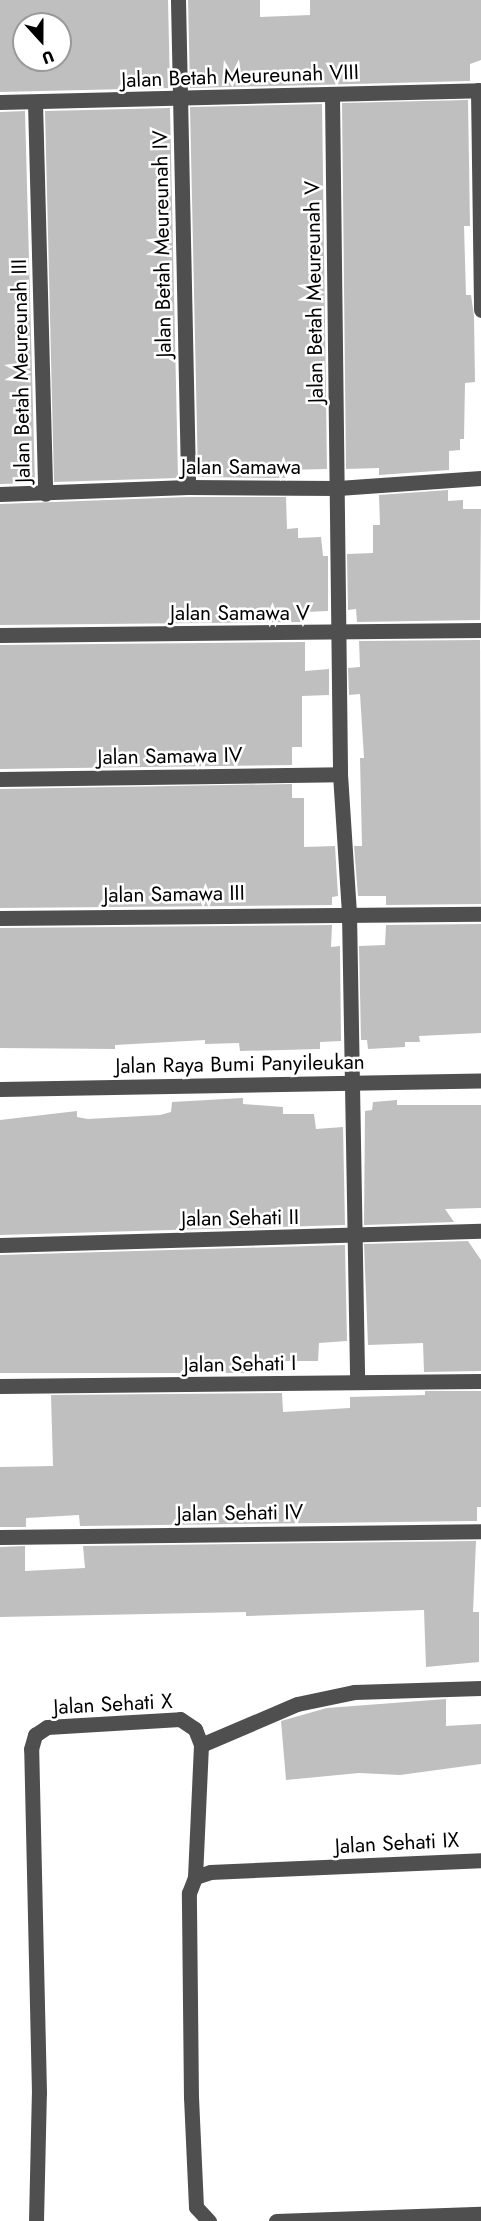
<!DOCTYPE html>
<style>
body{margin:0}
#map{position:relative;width:481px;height:2221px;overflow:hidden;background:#fff;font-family:Jost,sans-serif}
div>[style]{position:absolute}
.building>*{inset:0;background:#bfbfbf}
.minor>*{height:15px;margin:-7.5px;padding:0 7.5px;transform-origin:7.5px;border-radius:7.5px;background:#4f4f4f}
span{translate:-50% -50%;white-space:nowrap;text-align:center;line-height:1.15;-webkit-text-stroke:5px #fff;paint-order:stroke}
.street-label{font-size:21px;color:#000}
.north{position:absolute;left:12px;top:12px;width:60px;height:60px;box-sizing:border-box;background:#fff;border:2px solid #999;border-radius:50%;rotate:159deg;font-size:16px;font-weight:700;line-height:24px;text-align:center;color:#000}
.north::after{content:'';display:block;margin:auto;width:21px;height:27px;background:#000;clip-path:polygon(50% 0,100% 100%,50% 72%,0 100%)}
</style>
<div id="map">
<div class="building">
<div style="clip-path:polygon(evenodd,0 0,168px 0,170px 88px,0 92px,0 0,24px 24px,60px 24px,60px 60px,24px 60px,24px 24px)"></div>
<div style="clip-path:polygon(188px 0,260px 0,260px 17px,310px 15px,310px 0,481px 0,481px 60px,470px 64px,470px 81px,190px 88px)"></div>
<div style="clip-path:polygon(468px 100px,470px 226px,464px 226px,466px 295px,471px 295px,474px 316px,475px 382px,465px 383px,464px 439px,460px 439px,460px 450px,449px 451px,449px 470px,379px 475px,379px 468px,346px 469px,342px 103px)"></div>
<div style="clip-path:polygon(322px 104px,327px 469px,285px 470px,285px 478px,198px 477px,190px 107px)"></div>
<div style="clip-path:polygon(170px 108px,178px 478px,54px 482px,45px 111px)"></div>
<div style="clip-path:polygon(25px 111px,35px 483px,0 484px,0 112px)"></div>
<div style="clip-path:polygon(448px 490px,448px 501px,463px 500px,463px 509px,481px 509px,480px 620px,357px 622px,356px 609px,348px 610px,347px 554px,373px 553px,373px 525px,380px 525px,379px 495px)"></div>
<div style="clip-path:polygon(188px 497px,286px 497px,287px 529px,298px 528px,298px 538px,321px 537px,323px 556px,328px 556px,328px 611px,304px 612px,304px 622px,0 625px,0 504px)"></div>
<div style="clip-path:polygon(480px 640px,481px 904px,386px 905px,386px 896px,358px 896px,354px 846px,362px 846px,360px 758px,364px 758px,360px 694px,349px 695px,348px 668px,360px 667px,359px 641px)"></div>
<div style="clip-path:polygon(305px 642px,305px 671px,329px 669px,329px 695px,302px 696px,302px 747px,292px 747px,292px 765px,0 769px,0 645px)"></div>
<div style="clip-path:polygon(292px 784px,292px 798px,304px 798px,304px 847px,335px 846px,338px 896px,332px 897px,332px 905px,0 908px,0 789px)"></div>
<div style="clip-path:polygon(481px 924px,481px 1033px,419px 1036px,420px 1042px,405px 1042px,405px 1047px,368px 1049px,367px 1040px,361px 1040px,359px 946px,385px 945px,386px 925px)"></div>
<div style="clip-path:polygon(332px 925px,331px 947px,340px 946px,341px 1041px,320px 1042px,320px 1049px,240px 1051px,239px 1043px,205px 1044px,205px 1040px,115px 1045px,115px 1049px,0 1048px,0 928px)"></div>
<div style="clip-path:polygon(243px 1098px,243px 1104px,283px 1107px,283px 1114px,314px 1114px,316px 1129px,343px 1127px,345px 1225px,0 1235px,0 1120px,77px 1111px,77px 1117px,88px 1119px,160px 1115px,171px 1112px,172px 1102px)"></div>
<div style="clip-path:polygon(397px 1100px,397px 1105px,481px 1105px,481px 1208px,445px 1209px,454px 1222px,364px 1225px,365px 1111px,372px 1110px,373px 1102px)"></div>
<div style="clip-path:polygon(468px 1241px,481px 1260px,481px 1371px,424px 1372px,423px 1343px,368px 1345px,364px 1244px)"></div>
<div style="clip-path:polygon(345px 1245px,347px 1341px,319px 1343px,318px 1361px,280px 1361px,281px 1373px,0 1373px,0 1255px)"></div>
<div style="clip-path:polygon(425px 1391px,481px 1391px,481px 1507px,477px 1507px,477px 1521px,80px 1526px,79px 1515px,26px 1518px,26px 1527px,0 1527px,0 1467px,53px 1466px,51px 1395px,282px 1393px,283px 1412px,350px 1408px,350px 1397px,425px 1395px)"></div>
<div style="clip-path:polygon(476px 1541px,473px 1612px,479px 1612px,479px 1662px,426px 1667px,424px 1610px,246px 1616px,246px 1612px,0 1617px,0 1547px,25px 1546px,25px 1571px,85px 1568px,83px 1546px)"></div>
<div style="clip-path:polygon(446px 1699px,446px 1726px,481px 1724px,481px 1764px,400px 1775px,359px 1773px,286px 1780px,281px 1721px,327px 1708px)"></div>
</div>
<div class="minor">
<div style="left:178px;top:0;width:487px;rotate:88.8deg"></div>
<div style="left:478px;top:90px;width:220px;rotate:89.2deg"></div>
<div style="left:332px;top:95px;width:679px;rotate:89.32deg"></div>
<div style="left:340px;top:774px;width:139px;rotate:86.3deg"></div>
<div style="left:349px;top:913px;width:469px;rotate:89deg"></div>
<div style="left:0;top:102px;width:481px;rotate:-1.4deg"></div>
<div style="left:35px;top:102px;width:392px;rotate:88.5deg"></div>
<div style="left:0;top:494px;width:188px;rotate:-2.1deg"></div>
<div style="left:188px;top:487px;width:150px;rotate:0.4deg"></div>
<div style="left:338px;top:488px;width:143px;rotate:-4deg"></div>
<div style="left:0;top:635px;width:481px;rotate:-0.6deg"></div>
<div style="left:0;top:779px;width:340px;rotate:-0.8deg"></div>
<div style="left:0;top:918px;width:481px;rotate:-0.5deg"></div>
<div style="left:0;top:1089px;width:481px;rotate:-1deg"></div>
<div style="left:0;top:1245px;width:481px;rotate:-1.7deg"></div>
<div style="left:0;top:1386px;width:481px;rotate:-0.6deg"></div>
<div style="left:0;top:1537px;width:481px;rotate:-0.7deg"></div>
<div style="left:201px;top:1745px;width:104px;rotate:-23.1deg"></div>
<div style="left:297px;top:1704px;width:58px;rotate:-11.9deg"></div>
<div style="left:354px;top:1692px;width:127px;rotate:-1.8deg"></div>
<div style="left:36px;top:2221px;width:128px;rotate:-88.7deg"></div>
<div style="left:39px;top:2093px;width:344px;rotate:-91.3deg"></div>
<div style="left:31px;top:1749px;width:15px;rotate:-74deg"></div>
<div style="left:35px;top:1735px;width:14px;rotate:-34deg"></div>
<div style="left:47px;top:1727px;width:133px;rotate:-3.4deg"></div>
<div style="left:180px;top:1719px;width:18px;rotate:34deg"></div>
<div style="left:195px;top:1729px;width:17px;rotate:69deg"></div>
<div style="left:201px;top:1745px;width:132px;rotate:92.6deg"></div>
<div style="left:209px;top:2221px;width:19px;rotate:-133deg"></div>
<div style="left:196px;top:2207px;width:109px;rotate:-92.6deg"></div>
<div style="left:191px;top:2098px;width:205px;rotate:-90.6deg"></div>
<div style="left:189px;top:1893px;width:17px;rotate:-69deg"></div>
<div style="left:195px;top:1877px;width:16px;rotate:-18deg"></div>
<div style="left:210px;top:1872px;width:271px;rotate:-2.5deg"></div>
<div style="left:276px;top:2221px;width:205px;rotate:-2deg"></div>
</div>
<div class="street-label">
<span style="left:240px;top:76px;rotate:-2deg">Jalan Betah Meureunah VIII</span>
<span style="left:162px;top:244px;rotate:-91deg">Jalan Betah Meureunah IV</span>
<span style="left:314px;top:292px;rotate:-91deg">Jalan Betah Meureunah V</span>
<span style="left:21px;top:371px;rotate:-91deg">Jalan Betah Meureunah III</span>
<span style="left:241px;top:467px">Jalan Samawa</span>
<span style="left:240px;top:613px">Jalan Samawa V</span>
<span style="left:170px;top:756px;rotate:-1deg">Jalan Samawa IV</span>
<span style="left:174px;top:894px;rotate:-1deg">Jalan Samawa III</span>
<span style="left:240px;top:1064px;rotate:-1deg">Jalan Raya Bumi Panyileukan</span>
<span style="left:240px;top:1218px;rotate:-1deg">Jalan Sehati II</span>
<span style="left:240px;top:1364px;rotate:-1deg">Jalan Sehati I</span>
<span style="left:240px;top:1513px;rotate:-1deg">Jalan Sehati IV</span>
<span style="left:113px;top:1704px;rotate:-3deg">Jalan Sehati X</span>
<span style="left:397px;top:1843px;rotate:-3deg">Jalan Sehati IX</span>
</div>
<div class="north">U</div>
</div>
